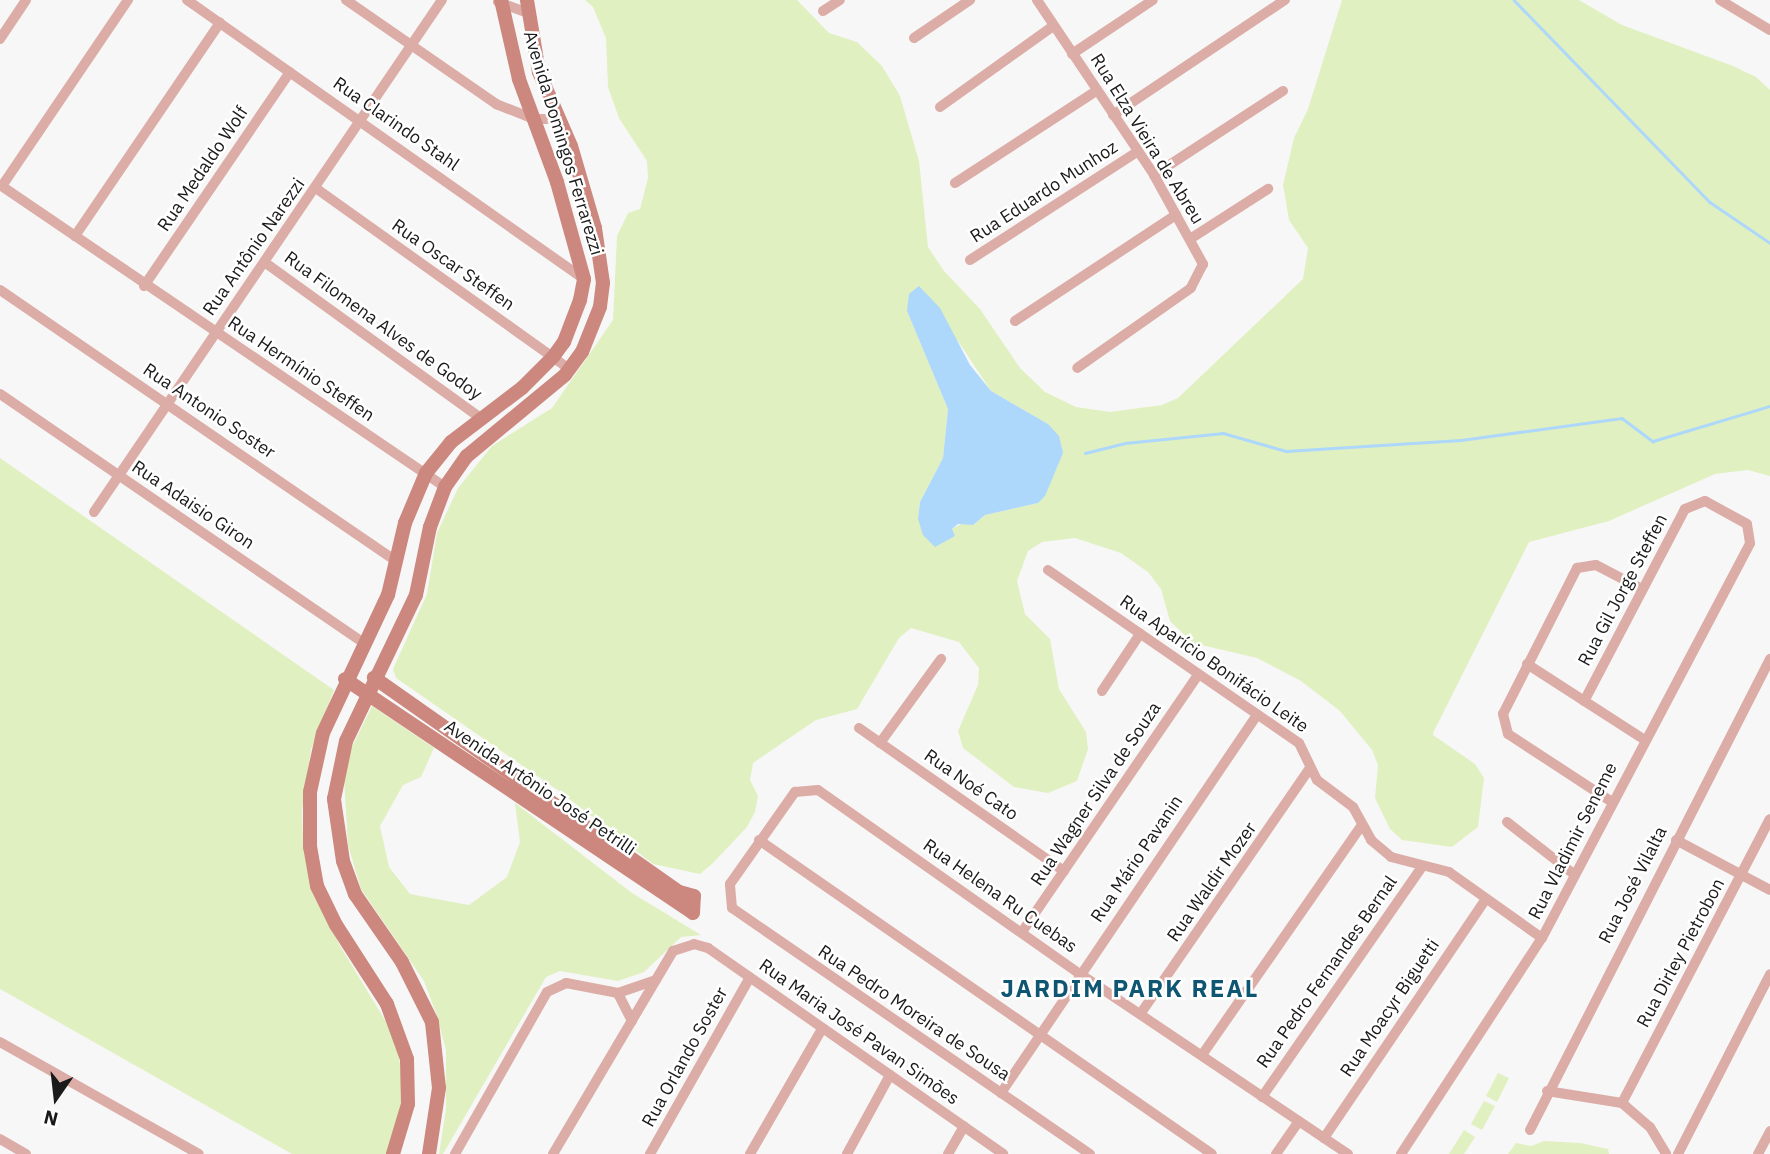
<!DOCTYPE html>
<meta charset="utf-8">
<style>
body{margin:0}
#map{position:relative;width:1770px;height:1154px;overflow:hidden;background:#f7f7f8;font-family:"IBM Plex Sans",sans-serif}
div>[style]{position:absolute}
.green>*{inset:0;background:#e1f0c0}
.water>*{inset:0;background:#add7fb}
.stream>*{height:2.5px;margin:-1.25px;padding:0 1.25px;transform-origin:1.25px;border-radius:1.25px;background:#add7fb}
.street>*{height:10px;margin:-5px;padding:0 5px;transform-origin:5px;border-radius:5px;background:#dcada6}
.secondary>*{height:14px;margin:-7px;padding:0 7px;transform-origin:7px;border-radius:7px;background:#cc877e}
span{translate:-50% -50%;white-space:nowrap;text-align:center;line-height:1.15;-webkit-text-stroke:5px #fff;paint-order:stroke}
.street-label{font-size:18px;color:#1a1a1a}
.district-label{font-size:24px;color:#0e5672;font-weight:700;letter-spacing:2px}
.north{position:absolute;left:21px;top:1063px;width:70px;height:70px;-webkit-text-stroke:5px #fff;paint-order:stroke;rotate:194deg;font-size:19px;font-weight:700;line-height:28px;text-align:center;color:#1a1a1a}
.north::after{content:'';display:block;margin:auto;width:24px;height:32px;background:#1a1a1a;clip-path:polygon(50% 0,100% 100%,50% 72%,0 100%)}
</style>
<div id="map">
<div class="green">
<div style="clip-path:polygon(evenodd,585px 0,797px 0,829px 33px,857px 42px,882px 66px,900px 96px,919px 161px,928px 247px,944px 271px,980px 309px,1020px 368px,1045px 392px,1076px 407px,1110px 412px,1162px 405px,1178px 398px,1303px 279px,1308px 248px,1289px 220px,1283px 185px,1294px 138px,1308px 109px,1342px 0,1579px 0,1622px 25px,1733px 66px,1756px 77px,1770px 90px,1770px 476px,1748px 470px,1715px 474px,1609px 521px,1529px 542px,1434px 731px,1433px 735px,1475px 764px,1484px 778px,1478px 827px,1452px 847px,1402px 840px,1390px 829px,1375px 798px,1378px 765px,1372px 750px,1340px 711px,1301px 681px,1257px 658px,1193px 643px,1170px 621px,1161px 589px,1148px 572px,1121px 553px,1075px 538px,1042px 542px,1028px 551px,1017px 581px,1025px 614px,1050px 639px,1059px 689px,1086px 732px,1088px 749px,1077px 781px,1048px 793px,1014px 787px,963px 748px,958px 731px,978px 685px,979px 668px,959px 642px,911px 628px,899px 638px,857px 709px,816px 720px,753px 763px,750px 780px,758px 796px,755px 812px,747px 827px,713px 863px,700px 874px,653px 864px,559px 791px,396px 678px,393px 669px,427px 594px,437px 533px,458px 488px,492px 446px,552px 408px,613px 320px,617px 236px,628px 213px,640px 209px,648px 178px,647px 161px,619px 118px,608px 87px,606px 38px,593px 7px,585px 0,907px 311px,958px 341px,991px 391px,1048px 424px,1058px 449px,1058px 465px,1038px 503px,985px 515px,973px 525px,963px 523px,952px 529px,918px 519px,920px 502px,943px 458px,948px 409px,907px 311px)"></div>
<div style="clip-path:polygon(0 458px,334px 690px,311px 749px,302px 809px,303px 847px,311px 886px,340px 946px,396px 1038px,404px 1093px,388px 1154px,292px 1154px,0 989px)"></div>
<div style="clip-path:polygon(372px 706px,434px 748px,421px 777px,403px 785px,380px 826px,389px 867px,410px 894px,469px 905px,507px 877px,520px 842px,515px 803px,632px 893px,701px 935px,681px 937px,644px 972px,618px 981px,560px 971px,546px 977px,443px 1154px,439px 1154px,446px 1109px,446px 1050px,436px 1013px,424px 981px,361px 889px,348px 845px,344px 779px,351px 749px)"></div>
<div style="clip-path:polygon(1498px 1073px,1509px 1078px,1497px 1102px,1486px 1096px)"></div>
<div style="clip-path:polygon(1484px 1101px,1495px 1106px,1482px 1130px,1471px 1124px)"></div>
<div style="clip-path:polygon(1464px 1130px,1475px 1137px,1464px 1154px,1449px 1154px)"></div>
<div style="clip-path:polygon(1544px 1141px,1580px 1143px,1608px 1149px,1609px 1154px,1508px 1154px,1516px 1143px,1531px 1146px)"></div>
</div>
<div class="water">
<div style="clip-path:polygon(919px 286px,940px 308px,970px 365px,991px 391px,1048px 424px,1059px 436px,1063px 453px,1045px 496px,1038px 503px,985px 515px,973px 525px,958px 524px,952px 529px,955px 536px,935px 547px,923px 535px,918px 519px,920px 502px,943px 458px,948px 409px,907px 311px,909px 294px)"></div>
</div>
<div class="stream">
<div style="left:1514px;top:0;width:281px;rotate:45.9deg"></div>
<div style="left:1710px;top:202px;width:73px;rotate:34.3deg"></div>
<div style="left:1085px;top:453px;width:41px;rotate:-14deg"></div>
<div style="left:1125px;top:443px;width:99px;rotate:-5.8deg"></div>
<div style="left:1223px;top:433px;width:66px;rotate:15.9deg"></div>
<div style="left:1286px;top:451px;width:175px;rotate:-3.6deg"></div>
<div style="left:1461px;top:440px;width:162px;rotate:-7.8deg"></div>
<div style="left:1622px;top:418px;width:39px;rotate:37deg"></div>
<div style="left:1653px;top:441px;width:122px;rotate:-16.7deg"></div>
</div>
<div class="street">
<div style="left:187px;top:0;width:485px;rotate:35.1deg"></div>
<div style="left:346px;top:0;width:183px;rotate:34.7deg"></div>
<div style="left:496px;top:104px;width:41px;rotate:21.5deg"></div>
<div style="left:534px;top:119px;width:25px"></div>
<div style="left:1037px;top:0;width:211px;rotate:56.2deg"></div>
<div style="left:1154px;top:175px;width:102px;rotate:61.2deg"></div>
<div style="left:1203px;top:264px;width:27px;rotate:117deg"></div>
<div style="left:1191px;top:288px;width:139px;rotate:144.9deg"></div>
<div style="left:1720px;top:0;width:58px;rotate:31deg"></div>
<div style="left:498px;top:2px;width:32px;rotate:20deg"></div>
<div style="left:823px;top:11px;width:20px;rotate:-33deg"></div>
<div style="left:914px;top:38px;width:68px;rotate:-34.2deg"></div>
<div style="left:0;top:39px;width:47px;rotate:-56.3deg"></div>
<div style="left:1072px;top:54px;width:97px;rotate:-33.7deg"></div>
<div style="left:940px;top:107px;width:139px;rotate:-35.6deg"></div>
<div style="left:1113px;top:115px;width:207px;rotate:-33.8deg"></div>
<div style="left:1154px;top:175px;width:154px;rotate:-33.1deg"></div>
<div style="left:955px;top:183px;width:168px;rotate:-33.1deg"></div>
<div style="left:0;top:185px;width:538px;rotate:34.16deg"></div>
<div style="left:2px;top:186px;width:225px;rotate:-55.9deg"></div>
<div style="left:317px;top:189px;width:310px;rotate:35.5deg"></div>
<div style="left:75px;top:236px;width:258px;rotate:-55.8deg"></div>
<div style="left:1190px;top:239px;width:93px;rotate:-32.7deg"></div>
<div style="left:970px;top:260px;width:199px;rotate:-32.9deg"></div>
<div style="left:267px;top:264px;width:261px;rotate:35.8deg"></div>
<div style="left:144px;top:286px;width:259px;rotate:-55.7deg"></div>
<div style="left:0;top:290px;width:481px;rotate:34.4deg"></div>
<div style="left:1015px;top:321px;width:193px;rotate:-33.4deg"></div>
<div style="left:0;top:394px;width:442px;rotate:34.4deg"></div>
<div style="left:94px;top:512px;width:619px;rotate:-55.8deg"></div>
<div style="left:1048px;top:570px;width:305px;rotate:34.6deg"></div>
<div style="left:1299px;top:743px;width:41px;rotate:64.1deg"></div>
<div style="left:1317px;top:780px;width:45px;rotate:36.9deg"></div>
<div style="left:1353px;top:807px;width:38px;rotate:61deg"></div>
<div style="left:1371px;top:840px;width:26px;rotate:40deg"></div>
<div style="left:1391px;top:857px;width:60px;rotate:14.5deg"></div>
<div style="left:1449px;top:872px;width:114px;rotate:35.4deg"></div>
<div style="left:1527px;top:664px;width:140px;rotate:32.8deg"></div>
<div style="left:1102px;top:691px;width:69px;rotate:-56.3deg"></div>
<div style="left:859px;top:728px;width:250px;rotate:34.9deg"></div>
<div style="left:880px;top:743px;width:104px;rotate:-54deg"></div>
<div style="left:1612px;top:802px;width:124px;rotate:-146.8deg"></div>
<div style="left:1508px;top:734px;width:21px;rotate:-104deg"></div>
<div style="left:1503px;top:714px;width:164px;rotate:-63.1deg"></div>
<div style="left:1577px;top:568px;width:19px;rotate:-9deg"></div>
<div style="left:1596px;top:565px;width:52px;rotate:27.6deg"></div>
<div style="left:1507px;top:822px;width:86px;rotate:37.9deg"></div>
<div style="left:759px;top:840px;width:551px;rotate:34.73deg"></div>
<div style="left:1676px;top:840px;width:106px;rotate:28deg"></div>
<div style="left:1022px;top:932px;width:311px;rotate:-55.6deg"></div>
<div style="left:1141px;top:1013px;width:298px;rotate:-55.4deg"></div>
<div style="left:632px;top:1021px;width:31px;rotate:-117deg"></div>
<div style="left:618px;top:993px;width:40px;rotate:-18.9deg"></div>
<div style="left:0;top:1042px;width:228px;rotate:29.4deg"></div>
<div style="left:1202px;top:1055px;width:280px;rotate:-55.2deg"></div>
<div style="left:1547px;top:1091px;width:76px;rotate:9.1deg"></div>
<div style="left:1622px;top:1103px;width:37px;rotate:41deg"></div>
<div style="left:1650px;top:1127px;width:31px;rotate:59deg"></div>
<div style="left:1001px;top:1093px;width:457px;rotate:-55.9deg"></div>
<div style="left:1262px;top:1097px;width:279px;rotate:-55.2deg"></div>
<div style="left:1622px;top:1103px;width:320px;rotate:-62.5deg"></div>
<div style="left:1530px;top:1130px;width:529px;rotate:-63deg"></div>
<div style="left:1324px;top:1138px;width:289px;rotate:-55.9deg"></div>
<div style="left:0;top:1139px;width:30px;rotate:30deg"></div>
<div style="left:455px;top:1154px;width:186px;rotate:-60.4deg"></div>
<div style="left:547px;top:992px;width:21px;rotate:-25deg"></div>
<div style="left:566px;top:983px;width:53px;rotate:10.9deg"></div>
<div style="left:553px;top:1154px;width:236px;rotate:-59.4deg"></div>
<div style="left:673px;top:951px;width:22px;rotate:-18deg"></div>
<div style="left:694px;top:944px;width:15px;rotate:16deg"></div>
<div style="left:708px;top:948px;width:360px;rotate:34.9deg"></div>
<div style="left:650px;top:1154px;width:203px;rotate:-60.5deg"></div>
<div style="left:750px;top:1154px;width:144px;rotate:-60.1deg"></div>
<div style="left:847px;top:1154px;width:90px;rotate:-61.4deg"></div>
<div style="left:948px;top:1154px;width:32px;rotate:-60deg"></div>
<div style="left:1090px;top:1154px;width:434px;rotate:-145.5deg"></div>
<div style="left:732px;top:908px;width:24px;rotate:-95deg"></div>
<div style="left:730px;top:884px;width:113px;rotate:-54.8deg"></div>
<div style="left:795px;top:792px;width:23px;rotate:-5deg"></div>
<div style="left:818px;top:790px;width:320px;rotate:35.1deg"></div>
<div style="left:1080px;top:974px;width:323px;rotate:33.9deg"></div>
<div style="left:1276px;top:1154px;width:40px;rotate:-55.1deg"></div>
<div style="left:1401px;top:1154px;width:258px;rotate:-56.9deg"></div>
<div style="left:1542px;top:938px;width:446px;rotate:-62.2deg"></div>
<div style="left:1750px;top:543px;width:19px;rotate:-99deg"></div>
<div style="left:1747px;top:524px;width:48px;rotate:-151.3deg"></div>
<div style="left:1705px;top:501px;width:22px;rotate:158deg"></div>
<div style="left:1685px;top:509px;width:217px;rotate:117.7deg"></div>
<div style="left:1678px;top:1154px;width:202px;rotate:-62.9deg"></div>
<div style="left:1758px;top:1154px;width:26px;rotate:-62deg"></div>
</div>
<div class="secondary">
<div style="left:345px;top:679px;width:419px;rotate:33.9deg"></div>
<div style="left:693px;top:913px;width:17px;rotate:-87deg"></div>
<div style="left:694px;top:896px;width:16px;rotate:-165deg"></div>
<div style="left:679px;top:892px;width:373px;rotate:-144.9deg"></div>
<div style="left:393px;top:1154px;width:52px;rotate:-73.3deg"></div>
<div style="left:408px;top:1104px;width:45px;rotate:-91.3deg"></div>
<div style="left:407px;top:1059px;width:59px;rotate:-110deg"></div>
<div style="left:387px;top:1004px;width:94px;rotate:-122.8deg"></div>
<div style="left:336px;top:925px;width:43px;rotate:-116deg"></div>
<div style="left:317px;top:886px;width:40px;rotate:-100deg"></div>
<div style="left:310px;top:847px;width:55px;rotate:-90deg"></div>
<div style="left:310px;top:792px;width:60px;rotate:-77.6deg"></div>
<div style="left:323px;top:733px;width:153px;rotate:-64.8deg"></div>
<div style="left:388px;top:595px;width:74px;rotate:-76.7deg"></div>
<div style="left:405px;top:523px;width:54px;rotate:-67.2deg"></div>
<div style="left:426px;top:473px;width:40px;rotate:-51deg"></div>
<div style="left:451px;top:442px;width:89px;rotate:-37.3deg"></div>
<div style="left:522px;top:388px;width:44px;rotate:-45deg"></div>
<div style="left:553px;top:357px;width:19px;rotate:-54deg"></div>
<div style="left:564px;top:342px;width:45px;rotate:-69.1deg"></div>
<div style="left:580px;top:300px;width:21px;rotate:-79deg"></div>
<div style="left:584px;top:279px;width:101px;rotate:-105.6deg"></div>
<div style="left:557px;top:182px;width:110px;rotate:-110.3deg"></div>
<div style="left:519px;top:79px;width:81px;rotate:-102.8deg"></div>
<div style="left:429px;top:1154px;width:67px;rotate:-81.4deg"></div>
<div style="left:439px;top:1088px;width:66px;rotate:-96.1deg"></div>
<div style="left:432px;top:1022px;width:67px;rotate:-116.6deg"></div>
<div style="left:402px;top:962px;width:83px;rotate:-124.7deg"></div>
<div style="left:355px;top:894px;width:35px;rotate:-110deg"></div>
<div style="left:343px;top:861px;width:63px;rotate:-98.3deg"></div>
<div style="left:334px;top:799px;width:59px;rotate:-78.3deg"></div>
<div style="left:346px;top:741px;width:162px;rotate:-64.4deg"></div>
<div style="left:416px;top:595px;width:69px;rotate:-78.4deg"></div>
<div style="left:430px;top:527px;width:43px;rotate:-69.4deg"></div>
<div style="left:445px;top:487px;width:38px;rotate:-55deg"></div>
<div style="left:467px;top:456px;width:127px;rotate:-39.6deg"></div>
<div style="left:565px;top:375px;width:29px;rotate:-54deg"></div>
<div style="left:582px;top:352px;width:48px;rotate:-68.2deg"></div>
<div style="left:600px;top:307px;width:24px;rotate:-83deg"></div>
<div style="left:603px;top:283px;width:56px;rotate:-98.3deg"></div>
<div style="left:595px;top:228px;width:85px;rotate:-106.3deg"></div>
<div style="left:571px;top:146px;width:81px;rotate:-113.4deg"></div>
<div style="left:539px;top:72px;width:73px;rotate:-99.5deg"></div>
</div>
<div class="street-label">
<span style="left:396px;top:124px;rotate:35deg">Rua Clarindo Stahl</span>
<span style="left:1147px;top:139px;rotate:58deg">Rua Elza Vieira de Abreu</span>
<span style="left:563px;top:143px;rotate:73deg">Avenida Domingos Ferrarezzi</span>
<span style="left:203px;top:169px;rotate:-56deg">Rua Medaldo Wolf</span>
<span style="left:1044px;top:192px;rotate:-33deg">Rua Eduardo Munhoz</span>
<span style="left:254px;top:247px;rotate:-55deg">Rua Antônio Narezzi</span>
<span style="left:453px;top:265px;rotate:35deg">Rua Oscar Steffen</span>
<span style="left:383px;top:326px;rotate:36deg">Rua Filomena Alves de Godoy</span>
<span style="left:301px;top:369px;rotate:34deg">Rua Hermínio Steffen</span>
<span style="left:209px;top:411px;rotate:34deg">Rua Antonio Soster</span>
<span style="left:193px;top:505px;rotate:34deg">Rua Adaisio Giron</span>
<span style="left:1623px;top:590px;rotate:-62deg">Rua Gil Jorge Steffen</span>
<span style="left:1214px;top:664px;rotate:35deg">Rua Aparício Bonifácio Leite</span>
<span style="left:971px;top:785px;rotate:35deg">Rua Noé Cato</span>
<span style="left:540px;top:788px;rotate:34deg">Avenida Artônio José Petrilli</span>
<span style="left:1096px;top:794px;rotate:-56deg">Rua Wagner Silva de Souza</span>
<span style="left:1573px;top:841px;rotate:-63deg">Rua Vladimir Seneme</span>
<span style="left:1137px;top:859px;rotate:-56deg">Rua Mário Pavanin</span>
<span style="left:1212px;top:882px;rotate:-55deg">Rua Waldir Mozer</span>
<span style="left:1633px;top:885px;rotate:-63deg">Rua José Vilalta</span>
<span style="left:1000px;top:896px;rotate:35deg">Rua Helena Ru Cuebas</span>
<span style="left:1681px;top:953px;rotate:-62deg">Rua Dirley Pietrobon</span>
<span style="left:1327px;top:972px;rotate:-55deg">Rua Pedro Fernandes Bernal</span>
<span style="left:1390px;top:1008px;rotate:-56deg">Rua Moacyr Biguetti</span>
<span style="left:914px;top:1013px;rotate:34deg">Rua Pedro Moreira de Sousa</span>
<span style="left:859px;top:1032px;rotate:35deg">Rua Maria José Pavan Simões</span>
<span style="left:685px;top:1057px;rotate:-61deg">Rua Orlando Soster</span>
</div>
<div class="district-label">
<span style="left:1130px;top:989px">JARDIM PARK REAL</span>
</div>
<div class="north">N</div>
</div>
